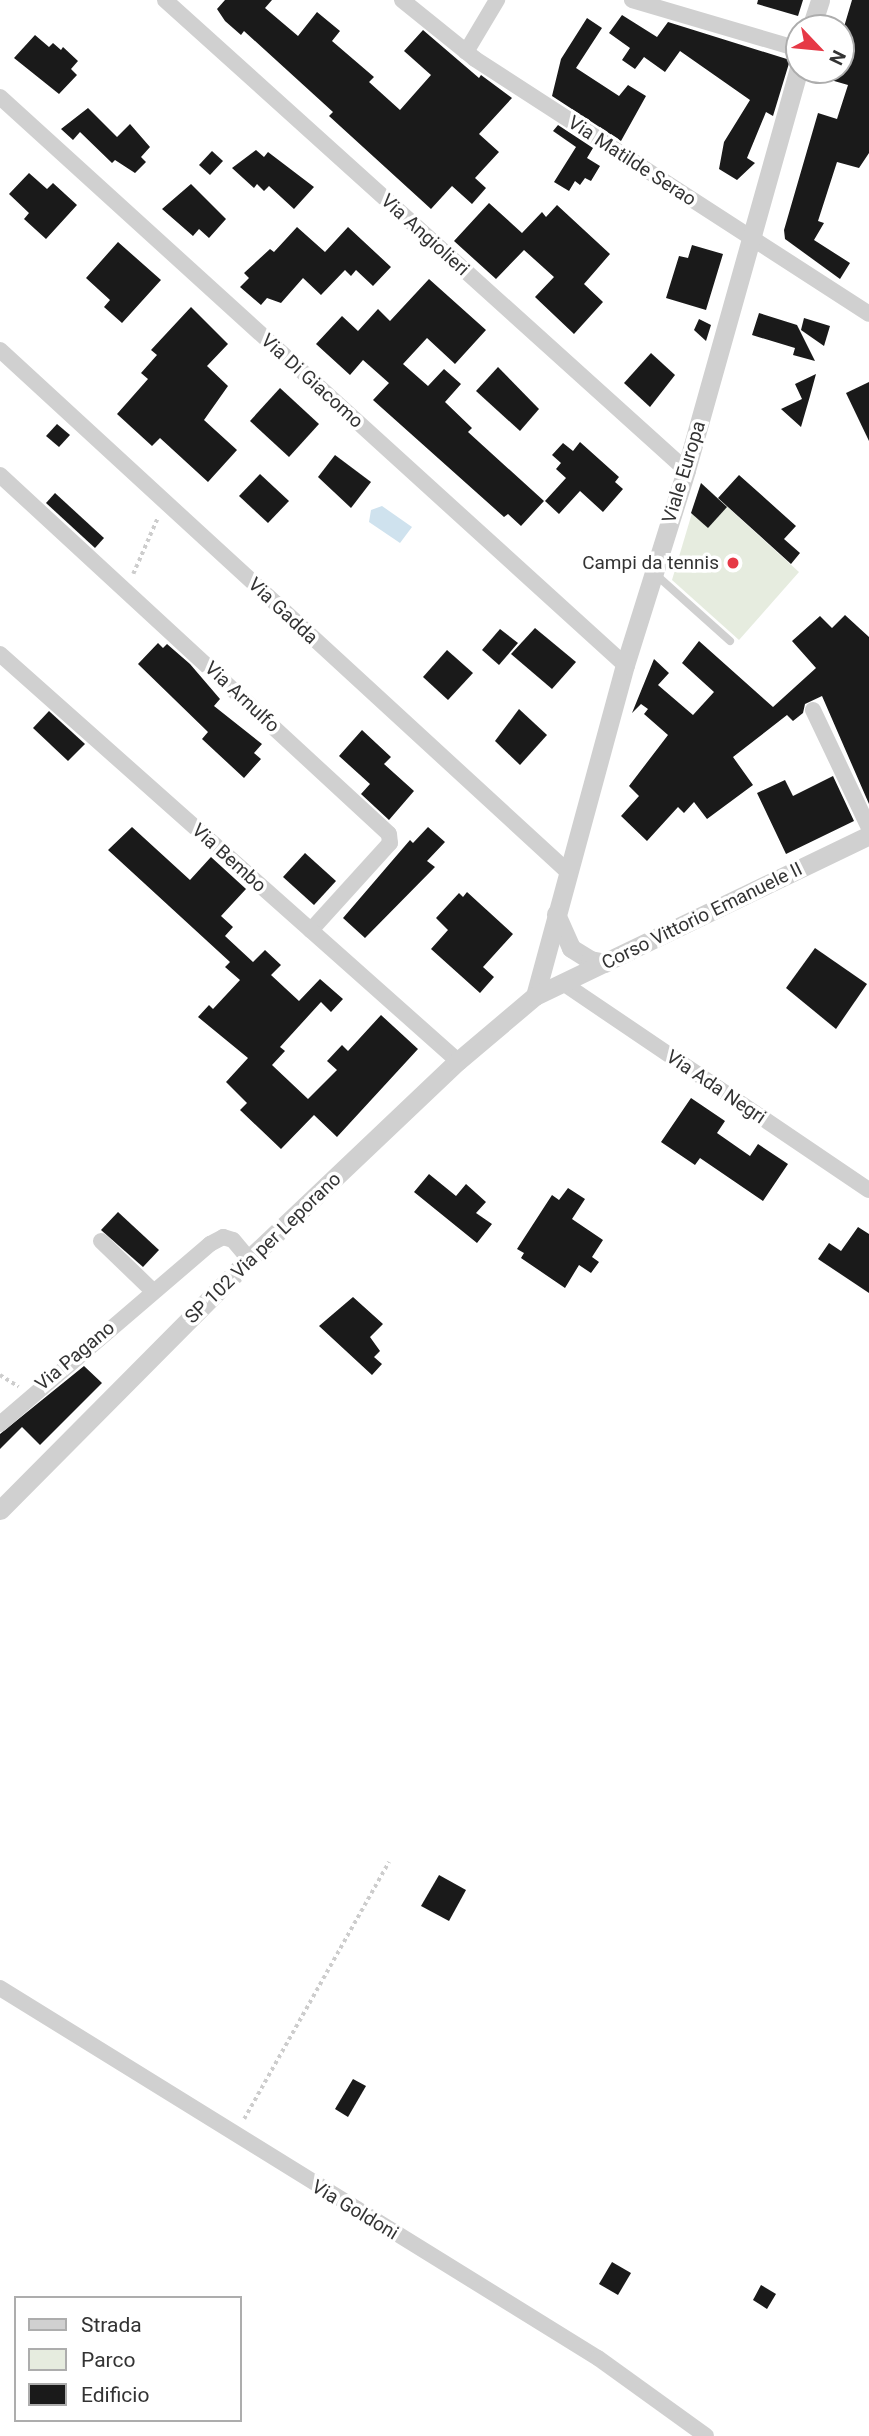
<!DOCTYPE html>
<style>
body{margin:0}
#map{position:relative;width:869px;height:2436px;overflow:hidden;background:#fff;font-family:Roboto,sans-serif}
div>[style]{position:absolute}
.green>*{inset:0;background:#e6ecdf}
.water>*{inset:0;background:#cfe2ee}
.building>*{inset:0;background:#1a1a1a}
.path>*{height:3.5px;margin-top:-1.75px;transform-origin:0;background:repeating-linear-gradient(90deg,#cdcdcd 0 3.5px,transparent 0 7px)}
.service>*{height:8px;margin:-4px;padding:0 4px;transform-origin:4px;border-radius:4px;background:#d0d0d0}
.minor>*{height:16px;margin:-8px;padding:0 8px;transform-origin:8px;border-radius:8px;background:#d0d0d0}
.tertiary>*{height:19px;margin:-9.5px;padding:0 9.5px;transform-origin:9.5px;border-radius:9.5px;background:#d0d0d0}
.dots>*{width:19px;height:19px;translate:-50% -50%;box-sizing:border-box;border:4px solid #fff;border-radius:50%}
span{translate:-50% -50%;white-space:nowrap;text-align:center;line-height:1.15;-webkit-text-stroke:7px #fff;paint-order:stroke}
.street-label{font-size:19px;color:#333}
.poi-label{font-size:19px;color:#333}
.right{translate:-100% -50%;text-align:right}
.legend{position:absolute;left:14px;top:2296px;width:228px;height:126px;box-sizing:border-box;background:#fff;border:2px solid #adadad;margin:0;padding:9px 12px;list-style:none;font-size:21px;color:#333}
.legend li{display:flex;align-items:center;gap:14px;height:35px}
.legend b{width:35px;border:2px solid #adadad}
.north{position:absolute;left:785px;top:14px;width:70px;height:70px;box-sizing:border-box;background:#fff;border:2px solid #adadad;border-radius:50%;rotate:116deg;font-size:19px;font-weight:700;line-height:28px;text-align:center;color:#333}
.north::after{content:'';display:block;margin:auto;width:24px;height:32px;background:#e63946;clip-path:polygon(50% 0,100% 100%,50% 72%,0 100%)}
</style>
<div id="map">
<div class="green">
<div style="clip-path:polygon(701px 483px,799px 572px,739px 640px,672px 580px)"></div>
</div>
<div class="water">
<div style="clip-path:polygon(382px 506px,412px 527px,400px 543px,369px 522px,371px 510px)"></div>
</div>
<div class="building">
<div style="clip-path:polygon(225px 0,272px 0,265px 8px,298px 36px,317px 12px,340px 31px,332px 41px,374px 77px,369px 82px,400px 110px,431px 75px,404px 51px,423px 30px,479px 78px,481px 75px,512px 98px,479px 134px,499px 152px,475px 178px,486px 188px,472px 204px,452px 186px,431px 209px,329px 116px,333px 112px,244px 31px,241px 35px,225px 21px,217px 9px)"></div>
<div style="clip-path:polygon(758px 0,803px 0,798px 16px,757px 4px)"></div>
<div style="clip-path:polygon(852px 0,869px 0,869px 153px,859px 168px,837px 162px,818px 221px,824px 223px,814px 240px,850px 263px,840px 279px,785px 239px,784px 230px,818px 113px,837px 119px,848px 85px,810px 74px,811px 70px,841px 70px,841px 37px)"></div>
<div style="clip-path:polygon(622px 15px,657px 37px,668px 22px,790px 60px,773px 116px,766px 112px,747px 158px,755px 163px,737px 180px,719px 169px,724px 142px,750px 100px,680px 51px,665px 72px,644px 57px,635px 69px,622px 60px,630px 48px,609px 33px)"></div>
<div style="clip-path:polygon(587px 18px,602px 28px,576px 68px,619px 96px,628px 85px,646px 96px,621px 141px,552px 96px,561px 59px)"></div>
<div style="clip-path:polygon(35px 35px,49px 47px,53px 43px,61px 50px,63px 47px,78px 61px,71px 69px,77px 75px,59px 94px,14px 58px)"></div>
<div style="clip-path:polygon(88px 108px,117px 137px,130px 124px,150px 147px,141px 157px,146px 162px,135px 173px,115px 160px,112px 163px,80px 132px,73px 140px,61px 129px)"></div>
<div style="clip-path:polygon(558px 125px,593px 148px,587px 158px,600px 166px,591px 181px,585px 178px,580px 185px,575px 181px,569px 191px,554px 182px,576px 147px,553px 131px)"></div>
<div style="clip-path:polygon(256px 150px,264px 157px,268px 152px,314px 187px,294px 209px,269px 186px,264px 191px,257px 184px,254px 188px,232px 168px)"></div>
<div style="clip-path:polygon(212px 151px,223px 161px,210px 175px,199px 165px)"></div>
<div style="clip-path:polygon(29px 173px,47px 189px,53px 183px,77px 205px,46px 239px,24px 219px,29px 213px,9px 194px)"></div>
<div style="clip-path:polygon(191px 184px,226px 219px,209px 238px,199px 229px,193px 236px,162px 209px)"></div>
<div style="clip-path:polygon(489px 203px,522px 233px,542px 212px,546px 217px,557px 205px,610px 254px,584px 284px,603px 302px,574px 334px,535px 297px,554px 277px,524px 250px,496px 279px,454px 241px)"></div>
<div style="clip-path:polygon(297px 227px,325px 252px,348px 227px,391px 267px,373px 286px,356px 270px,351px 276px,345px 270px,321px 295px,303px 278px,281px 303px,267px 298px,261px 305px,240px 287px,249px 278px,244px 273px,270px 249px,274px 252px)"></div>
<div style="clip-path:polygon(118px 242px,161px 280px,122px 323px,104px 307px,110px 300px,86px 278px)"></div>
<div style="clip-path:polygon(692px 245px,723px 254px,706px 310px,666px 298px,679px 256px,688px 258px)"></div>
<div style="clip-path:polygon(429px 279px,486px 330px,455px 364px,427px 338px,403px 364px,428px 386px,444px 369px,461px 384px,445px 402px,472px 428px,468px 432px,544px 501px,521px 526px,508px 514px,504px 517px,373px 400px,389px 383px,363px 360px,350px 375px,316px 344px,342px 316px,358px 331px,378px 309px,390px 321px)"></div>
<div style="clip-path:polygon(191px 307px,228px 344px,207px 366px,228px 386px,204px 420px,237px 450px,208px 482px,160px 438px,152px 446px,117px 414px,148px 379px,141px 373px,157px 355px,151px 350px)"></div>
<div style="clip-path:polygon(759px 313px,797px 325px,815px 361px,793px 355px,795px 348px,752px 335px)"></div>
<div style="clip-path:polygon(804px 318px,830px 326px,824px 346px,801px 330px)"></div>
<div style="clip-path:polygon(699px 319px,711px 325px,706px 341px,694px 330px)"></div>
<div style="clip-path:polygon(651px 353px,675px 375px,650px 407px,624px 383px)"></div>
<div style="clip-path:polygon(498px 367px,539px 409px,520px 431px,476px 391px)"></div>
<div style="clip-path:polygon(816px 374px,810px 396px,801px 427px,781px 409px,802px 399px,795px 384px)"></div>
<div style="clip-path:polygon(869px 382px,869px 441px,846px 393px)"></div>
<div style="clip-path:polygon(280px 388px,319px 424px,289px 457px,250px 421px)"></div>
<div style="clip-path:polygon(57px 424px,70px 435px,59px 447px,46px 436px)"></div>
<div style="clip-path:polygon(580px 442px,619px 477px,615px 482px,623px 489px,603px 512px,580px 491px,559px 514px,545px 501px,566px 478px,556px 469px,561px 463px,552px 455px,563px 443px,573px 451px)"></div>
<div style="clip-path:polygon(335px 455px,371px 482px,351px 508px,318px 477px)"></div>
<div style="clip-path:polygon(260px 474px,289px 501px,268px 523px,239px 496px)"></div>
<div style="clip-path:polygon(739px 475px,796px 526px,784px 539px,800px 553px,791px 564px,718px 498px)"></div>
<div style="clip-path:polygon(701px 483px,727px 507px,708px 528px,691px 513px)"></div>
<div style="clip-path:polygon(55px 493px,104px 538px,95px 548px,46px 503px)"></div>
<div style="clip-path:polygon(845px 615px,869px 637px,869px 804px,822px 696px,805px 704px,803px 713px,793px 721px,787px 715px,733px 757px,753px 785px,707px 819px,694px 802px,684px 813px,678px 807px,647px 841px,621px 816px,639px 796px,629px 786px,668px 735px,644px 714px,648px 709px,641px 704px,632px 713px,654px 659px,669px 673px,658px 685px,693px 715px,714px 692px,682px 663px,699px 641px,773px 707px,816px 668px,792px 641px,820px 616px,832px 628px)"></div>
<div style="clip-path:polygon(535px 628px,576px 662px,552px 689px,511px 654px)"></div>
<div style="clip-path:polygon(500px 629px,518px 643px,499px 665px,482px 650px)"></div>
<div style="clip-path:polygon(158px 643px,163px 648px,167px 644px,190px 664px,220px 699px,214px 706px,262px 744px,254px 753px,261px 759px,244px 778px,202px 739px,208px 732px,138px 664px)"></div>
<div style="clip-path:polygon(447px 650px,473px 673px,448px 700px,423px 677px)"></div>
<div style="clip-path:polygon(519px 709px,547px 735px,520px 765px,495px 741px)"></div>
<div style="clip-path:polygon(49px 711px,85px 744px,68px 761px,33px 728px)"></div>
<div style="clip-path:polygon(362px 730px,391px 757px,384px 764px,414px 791px,389px 820px,361px 794px,370px 784px,339px 756px)"></div>
<div style="clip-path:polygon(833px 776px,854px 821px,786px 854px,757px 793px,785px 780px,793px 796px)"></div>
<div style="clip-path:polygon(132px 827px,190px 880px,211px 857px,246px 889px,221px 916px,233px 927px,225px 936px,253px 962px,265px 950px,281px 965px,271px 975px,299px 1001px,320px 979px,343px 999px,331px 1012px,321px 1002px,280px 1047px,285px 1051px,272px 1065px,308px 1099px,337px 1070px,327px 1061px,342px 1045px,348px 1051px,381px 1015px,418px 1049px,337px 1137px,314px 1115px,281px 1149px,240px 1110px,247px 1103px,226px 1082px,248px 1058px,198px 1017px,209px 1005px,213px 1009px,240px 980px,225px 967px,230px 962px,108px 850px)"></div>
<div style="clip-path:polygon(428px 827px,445px 842px,427px 861px,435px 867px,365px 938px,343px 918px,410px 840px,413px 843px)"></div>
<div style="clip-path:polygon(305px 853px,336px 881px,314px 905px,283px 877px)"></div>
<div style="clip-path:polygon(467px 892px,513px 934px,483px 967px,494px 977px,480px 993px,431px 949px,448px 930px,436px 918px,459px 893px,463px 897px)"></div>
<div style="clip-path:polygon(815px 948px,867px 984px,836px 1029px,786px 988px)"></div>
<div style="clip-path:polygon(691px 1098px,725px 1121px,717px 1133px,750px 1156px,758px 1144px,788px 1164px,763px 1201px,700px 1158px,695px 1165px,661px 1142px)"></div>
<div style="clip-path:polygon(429px 1174px,456px 1196px,466px 1184px,486px 1202px,476px 1213px,492px 1224px,477px 1243px,414px 1192px)"></div>
<div style="clip-path:polygon(568px 1188px,585px 1199px,572px 1219px,603px 1240px,592px 1257px,599px 1262px,591px 1273px,579px 1265px,565px 1288px,521px 1258px,524px 1253px,517px 1249px,552px 1195px,559px 1200px)"></div>
<div style="clip-path:polygon(118px 1212px,159px 1250px,143px 1267px,101px 1230px)"></div>
<div style="clip-path:polygon(858px 1227px,869px 1234px,869px 1293px,818px 1259px,829px 1243px,841px 1251px)"></div>
<div style="clip-path:polygon(353px 1297px,383px 1324px,370px 1337px,380px 1351px,374px 1357px,382px 1364px,372px 1375px,319px 1326px)"></div>
<div style="clip-path:polygon(84px 1366px,102px 1383px,40px 1445px,22px 1427px,0 1449px,0 1434px)"></div>
<div style="clip-path:polygon(439px 1875px,466px 1890px,449px 1921px,421px 1906px)"></div>
<div style="clip-path:polygon(353px 2079px,366px 2086px,348px 2117px,335px 2109px)"></div>
<div style="clip-path:polygon(612px 2262px,631px 2273px,618px 2295px,599px 2284px)"></div>
<div style="clip-path:polygon(761px 2285px,776px 2294px,767px 2309px,753px 2300px)"></div>
</div>
<div class="path">
<div style="left:133px;top:574px;width:62px;rotate:-66.3deg"></div>
<div style="left:0;top:1375px;width:22px;rotate:32deg"></div>
<div style="left:244px;top:2119px;width:295px;rotate:-60.6deg"></div>
</div>
<div class="service">
<div style="left:654px;top:573px;width:102px;rotate:41.8deg"></div>
</div>
<div class="minor">
<div style="left:165px;top:0;width:702px;rotate:42.05deg"></div>
<div style="left:402px;top:0;width:94px;rotate:38.9deg"></div>
<div style="left:475px;top:59px;width:469px;rotate:32.9deg"></div>
<div style="left:632px;top:0;width:174px;rotate:16.4deg"></div>
<div style="left:466px;top:52px;width:61px;rotate:-59.2deg"></div>
<div style="left:0;top:97px;width:845px;rotate:42.26deg"></div>
<div style="left:0;top:350px;width:770px;rotate:42.58deg"></div>
<div style="left:0;top:475px;width:529px;rotate:42.7deg"></div>
<div style="left:389px;top:834px;width:9px;rotate:84deg"></div>
<div style="left:390px;top:843px;width:118px;rotate:132.2deg"></div>
<div style="left:0;top:654px;width:613px;rotate:41.63deg"></div>
<div style="left:813px;top:710px;width:131px;rotate:64.6deg"></div>
<div style="left:563px;top:983px;width:369px;rotate:34.1deg"></div>
<div style="left:101px;top:1241px;width:72px;rotate:43.9deg"></div>
<div style="left:0;top:1424px;width:277px;rotate:-40.6deg"></div>
<div style="left:210px;top:1244px;width:15px;rotate:-28deg"></div>
<div style="left:223px;top:1237px;width:10px;rotate:17deg"></div>
<div style="left:233px;top:1240px;width:25px;rotate:50deg"></div>
<div style="left:0;top:1988px;width:703px;rotate:31.75deg"></div>
<div style="left:598px;top:2358px;width:133px;rotate:35.8deg"></div>
</div>
<div class="tertiary">
<div style="left:811px;top:28px;width:29px;rotate:-72deg"></div>
<div style="left:556px;top:914px;width:37px;rotate:66deg"></div>
<div style="left:571px;top:948px;width:22px;rotate:32deg"></div>
<div style="left:590px;top:960px;width:15px;rotate:11deg"></div>
<div style="left:535px;top:996px;width:343px;rotate:-74.8deg"></div>
<div style="left:625px;top:665px;width:204px;rotate:-72.6deg"></div>
<div style="left:686px;top:470px;width:418px;rotate:-74.3deg"></div>
<div style="left:0;top:1510px;width:354px;rotate:-45.2deg"></div>
<div style="left:249px;top:1259px;width:288px;rotate:-43.5deg"></div>
<div style="left:458px;top:1061px;width:101px;rotate:-40.2deg"></div>
<div style="left:535px;top:996px;width:371px;rotate:-25.7deg"></div>
</div>
<div class="dots">
<div style="left:733px;top:563px;background:#e63946"></div>
</div>
<div class="street-label">
<span style="left:632px;top:161px;rotate:33deg">Via Matilde Serao</span>
<span style="left:425px;top:235px;rotate:42deg">Via Angiolieri</span>
<span style="left:312px;top:381px;rotate:42deg">Via Di Giacomo</span>
<span style="left:684px;top:472px;rotate:-73deg">Viale Europa</span>
<span style="left:283px;top:611px;rotate:43deg">Via Gadda</span>
<span style="left:242px;top:697px;rotate:43deg">Via Arnulfo</span>
<span style="left:229px;top:858px;rotate:42deg">Via Bembo</span>
<span style="left:702px;top:916px;rotate:-26deg">Corso Vittorio Emanuele II</span>
<span style="left:716px;top:1087px;rotate:34deg">Via Ada Negri</span>
<span style="left:263px;top:1248px;rotate:-44deg">SP 102 Via per Leporano</span>
<span style="left:75px;top:1356px;rotate:-40deg">Via Pagano</span>
<span style="left:355px;top:2210px;rotate:31deg">Via Goldoni</span>
</div>
<div class="poi-label">
<span class="right" style="left:719px;top:563px">Campi da tennis</span>
</div>
<ul class="legend">
<li><b style="height:9px;background:#d0d0d0"></b>Strada</li>
<li><b style="height:19px;background:#e6ecdf"></b>Parco</li>
<li><b style="height:19px;background:#1a1a1a"></b>Edificio</li>
</ul>
<div class="north">N</div>
</div>
